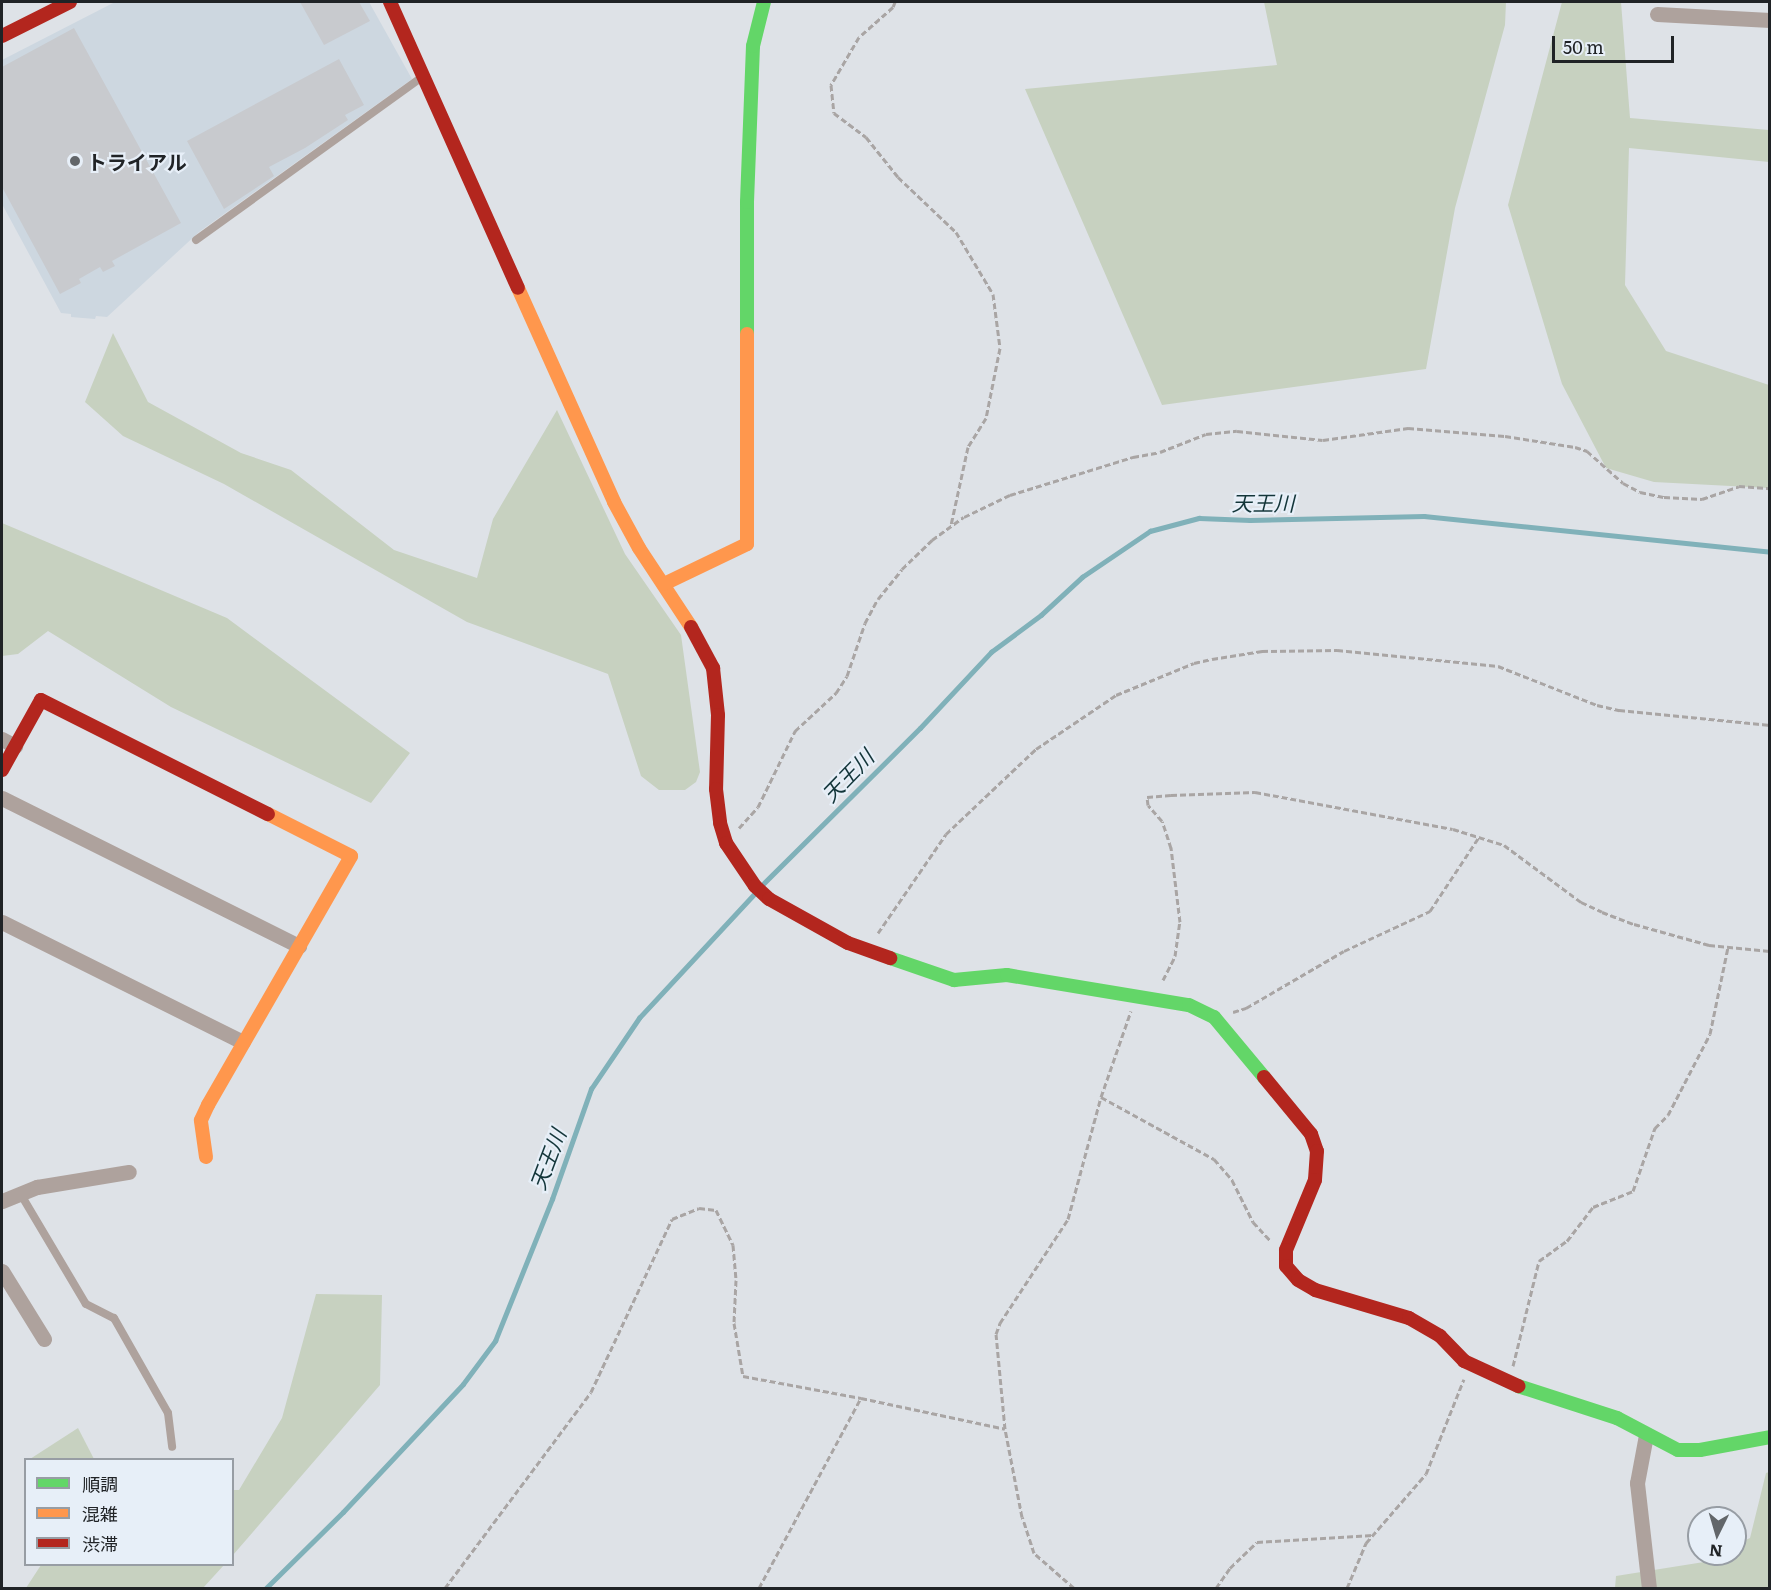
<!DOCTYPE html>
<meta charset="utf-8">
<style>
body{margin:0}
#map{position:relative;width:1771px;height:1590px;overflow:hidden;background:#dee2e7;font-family:Literata,"Noto Sans JP",serif}
div>[style]{position:absolute}
.built>*{inset:0;background:#cdd7e0}
.green>*{inset:0;background:#c7d1c0}
.stream>*{height:4.5px;margin:-2.25px;padding:0 2.25px;transform-origin:2.25px;border-radius:2.25px;background:#80b1b9}
.building>*{inset:0;background:#c8cace}
.path>*{height:3px;margin-top:-1.5px;transform-origin:0;background:repeating-linear-gradient(90deg,#a9a5a4 0 6px,transparent 0 9px)}
.lane>*{height:8px;margin:-4px;padding:0 4px;transform-origin:4px;border-radius:4px;background:#aea29d}
.street>*{height:15px;margin:-7.5px;padding:0 7.5px;transform-origin:7.5px;border-radius:7.5px;background:#aea29d}
.fast>*{height:14px;margin:-7px;padding:0 7px;transform-origin:7px;border-radius:7px;background:#63d668}
.slow>*{height:14px;margin:-7px;padding:0 7px;transform-origin:7px;border-radius:7px;background:#ff974d}
.jam>*{height:14px;margin:-7px;padding:0 7px;transform-origin:7px;border-radius:7px;background:#b3261e}
.dots>*{width:16px;height:16px;translate:-50% -50%;box-sizing:border-box;border:3px solid #e7eff8;border-radius:50%}
span{translate:-50% -50%;white-space:nowrap;text-align:center;line-height:1.15;-webkit-text-stroke:4.5px #e7eff8;paint-order:stroke}
.poi-label{font-size:20px;color:#202326;font-weight:700}
.left{translate:0 -50%;text-align:left}
.water-label{font-size:21px;color:#133539;font-style:italic}
.frame{position:absolute;inset:0;border:3px solid #202326;pointer-events:none}
.legend{position:absolute;left:24px;top:1458px;width:210px;height:108px;box-sizing:border-box;background:#e7eff8;border:2px solid #979da4;margin:0;padding:8px 10px;list-style:none;font-size:18px;color:#202326}
.legend li{display:flex;align-items:center;gap:12px;height:30px}
.legend b{width:30px;border:2px solid #979da4}
.north{position:absolute;left:1687px;top:1506px;width:60px;height:60px;box-sizing:border-box;background:#e7eff8;border:2px solid #979da4;border-radius:50%;rotate:185deg;font-size:16px;font-weight:700;line-height:24px;text-align:center;color:#202326}
.north::after{content:'';display:block;margin:auto;width:21px;height:27px;background:#62666a;clip-path:polygon(50% 0,100% 100%,50% 72%,0 100%)}
.scale{position:absolute;left:1552px;top:36px;width:122px;height:27px;box-sizing:border-box;border:3px solid #202326;border-top:0;padding-left:8px;font-size:18px;line-height:21px;white-space:nowrap;color:#202326;-webkit-text-stroke:4px #e7eff8;paint-order:stroke}
</style>
<div id="map">
<div class="built">
<div style="clip-path:polygon(115px 2px,369px 2px,412px 79px,199px 232px,107px 317px,96px 316px,95px 319px,71px 317px,71px 314px,61px 313px,2px 204px,2px 60px)"></div>
</div>
<div class="green">
<div style="clip-path:polygon(1264px 2px,1506px 2px,1505px 25px,1455px 208px,1426px 369px,1162px 405px,1025px 89px,1277px 65px)"></div>
<div style="clip-path:polygon(1562px 2px,1621px 2px,1630px 118px,1769px 130px,1769px 162px,1629px 148px,1625px 285px,1666px 351px,1769px 385px,1769px 488px,1654px 482px,1606px 468px,1562px 384px,1508px 205px)"></div>
<div style="clip-path:polygon(113px 333px,148px 402px,241px 453px,291px 470px,394px 550px,477px 578px,493px 519px,557px 410px,625px 554px,681px 635px,700px 772px,696px 782px,685px 790px,659px 790px,641px 776px,608px 674px,467px 622px,224px 484px,123px 436px,85px 402px)"></div>
<div style="clip-path:polygon(2px 523px,227px 618px,410px 753px,371px 803px,171px 707px,48px 631px,18px 654px,2px 656px)"></div>
<div style="clip-path:polygon(316px 1294px,382px 1295px,380px 1385px,233px 1555px,233px 1490px,239px 1490px,282px 1418px)"></div>
<div style="clip-path:polygon(78px 1428px,94px 1459px,30px 1459px)"></div>
<div style="clip-path:polygon(1769px 1472px,1769px 1588px,1615px 1588px,1616px 1576px,1704px 1562px,1718px 1554px,1735px 1554px,1735px 1545px,1750px 1538px,1766px 1473px)"></div>
<div style="clip-path:polygon(41px 1565px,41px 1564px,224px 1565px,203px 1588px,26px 1588px)"></div>
</div>
<div class="stream">
<div style="left:763px;top:884px;width:221px;rotate:-44.8deg"></div>
<div style="left:920px;top:728px;width:104px;rotate:-46.9deg"></div>
<div style="left:991px;top:652px;width:62px;rotate:-36.5deg"></div>
<div style="left:1041px;top:615px;width:56px;rotate:-42.8deg"></div>
<div style="left:1082px;top:577px;width:82px;rotate:-34.1deg"></div>
<div style="left:1150px;top:531px;width:51px;rotate:-14.9deg"></div>
<div style="left:1199px;top:518px;width:51px;rotate:2.2deg"></div>
<div style="left:1250px;top:520px;width:174px;rotate:-1.3deg"></div>
<div style="left:1424px;top:516px;width:348px;rotate:5.9deg"></div>
<div style="left:266px;top:1588px;width:108px;rotate:-44.6deg"></div>
<div style="left:343px;top:1512px;width:175px;rotate:-46.8deg"></div>
<div style="left:463px;top:1384px;width:54px;rotate:-53.3deg"></div>
<div style="left:495px;top:1341px;width:153px;rotate:-68.1deg"></div>
<div style="left:552px;top:1199px;width:117px;rotate:-70.5deg"></div>
<div style="left:591px;top:1089px;width:86px;rotate:-55.9deg"></div>
<div style="left:639px;top:1018px;width:171px;rotate:-47.1deg"></div>
</div>
<div class="building">
<div style="clip-path:polygon(300px 2px,359px 2px,370px 21px,324px 45px)"></div>
<div style="clip-path:polygon(74px 28px,181px 223px,112px 261px,115px 266px,103px 272px,100px 267px,79px 279px,81px 283px,60px 294px,2px 187px,2px 67px)"></div>
<div style="clip-path:polygon(339px 59px,364px 105px,345px 115px,348px 120px,305px 148px,269px 167px,274px 176px,224px 209px,187px 141px)"></div>
</div>
<div class="path">
<div style="left:895px;top:2px;width:5px;rotate:112deg"></div>
<div style="left:893px;top:7px;width:45px;rotate:138.6deg"></div>
<div style="left:859px;top:37px;width:56px;rotate:120.3deg"></div>
<div style="left:831px;top:85px;width:28px;rotate:84deg"></div>
<div style="left:834px;top:113px;width:40px;rotate:37deg"></div>
<div style="left:866px;top:137px;width:51px;rotate:51.3deg"></div>
<div style="left:898px;top:177px;width:80px;rotate:43.5deg"></div>
<div style="left:956px;top:232px;width:72px;rotate:59.2deg"></div>
<div style="left:993px;top:294px;width:54px;rotate:82.6deg"></div>
<div style="left:1000px;top:348px;width:71px;rotate:101.3deg"></div>
<div style="left:986px;top:418px;width:34px;rotate:122deg"></div>
<div style="left:968px;top:447px;width:80px;rotate:102.3deg"></div>
<div style="left:739px;top:828px;width:28px;rotate:-48deg"></div>
<div style="left:758px;top:807px;width:85px;rotate:-64deg"></div>
<div style="left:795px;top:731px;width:56px;rotate:-42.8deg"></div>
<div style="left:836px;top:693px;width:20px;rotate:-57deg"></div>
<div style="left:847px;top:676px;width:56px;rotate:-71.2deg"></div>
<div style="left:865px;top:623px;width:27px;rotate:-62deg"></div>
<div style="left:878px;top:599px;width:38px;rotate:-51deg"></div>
<div style="left:902px;top:569px;width:42px;rotate:-44deg"></div>
<div style="left:932px;top:540px;width:39px;rotate:-36deg"></div>
<div style="left:964px;top:517px;width:51px;rotate:-25.6deg"></div>
<div style="left:1010px;top:495px;width:129px;rotate:-17.2deg"></div>
<div style="left:1133px;top:457px;width:27px;rotate:-10deg"></div>
<div style="left:1160px;top:452px;width:49px;rotate:-21.4deg"></div>
<div style="left:1206px;top:434px;width:31px;rotate:-6deg"></div>
<div style="left:1237px;top:431px;width:86px;rotate:6deg"></div>
<div style="left:1323px;top:440px;width:86px;rotate:-8deg"></div>
<div style="left:1408px;top:428px;width:97px;rotate:4.7deg"></div>
<div style="left:1505px;top:436px;width:71px;rotate:8.9deg"></div>
<div style="left:1575px;top:447px;width:13px;rotate:18deg"></div>
<div style="left:1587px;top:451px;width:48px;rotate:41.6deg"></div>
<div style="left:1623px;top:483px;width:19px;rotate:28deg"></div>
<div style="left:1640px;top:492px;width:25px;rotate:12deg"></div>
<div style="left:1664px;top:497px;width:38px;rotate:3deg"></div>
<div style="left:1702px;top:499px;width:39px;rotate:-19deg"></div>
<div style="left:1739px;top:486px;width:31px;rotate:4deg"></div>
<div style="left:878px;top:933px;width:120px;rotate:-55.5deg"></div>
<div style="left:946px;top:834px;width:124px;rotate:-43.4deg"></div>
<div style="left:1036px;top:749px;width:97px;rotate:-34deg"></div>
<div style="left:1116px;top:695px;width:84px;rotate:-22.3deg"></div>
<div style="left:1194px;top:663px;width:18px;rotate:-13deg"></div>
<div style="left:1212px;top:659px;width:51px;rotate:-9.1deg"></div>
<div style="left:1262px;top:651px;width:75px;rotate:-0.8deg"></div>
<div style="left:1337px;top:650px;width:162px;rotate:5.7deg"></div>
<div style="left:1498px;top:666px;width:106px;rotate:21.5deg"></div>
<div style="left:1597px;top:705px;width:23px;rotate:13deg"></div>
<div style="left:1619px;top:710px;width:152px;rotate:5.7deg"></div>
<div style="left:1163px;top:980px;width:27px;rotate:-63deg"></div>
<div style="left:1175px;top:956px;width:34px;rotate:-82deg"></div>
<div style="left:1180px;top:922px;width:75px;rotate:-96.9deg"></div>
<div style="left:1171px;top:848px;width:28px;rotate:-108deg"></div>
<div style="left:1162px;top:821px;width:21px;rotate:-131deg"></div>
<div style="left:1148px;top:805px;width:8px;rotate:-97deg"></div>
<div style="left:1147px;top:797px;width:24px;rotate:-5deg"></div>
<div style="left:1171px;top:795px;width:84px;rotate:-2deg"></div>
<div style="left:1255px;top:792px;width:201px;rotate:10.6deg"></div>
<div style="left:1453px;top:829px;width:53px;rotate:17.4deg"></div>
<div style="left:1504px;top:845px;width:96px;rotate:36.5deg"></div>
<div style="left:1581px;top:902px;width:23px;rotate:25deg"></div>
<div style="left:1602px;top:912px;width:34px;rotate:21deg"></div>
<div style="left:1634px;top:924px;width:78px;rotate:15.6deg"></div>
<div style="left:1709px;top:945px;width:61px;rotate:5.6deg"></div>
<div style="left:1233px;top:1012px;width:14px;rotate:-17deg"></div>
<div style="left:1246px;top:1008px;width:113px;rotate:-30.2deg"></div>
<div style="left:1344px;top:951px;width:95px;rotate:-24.9deg"></div>
<div style="left:1430px;top:911px;width:89px;rotate:-56.5deg"></div>
<div style="left:1101px;top:1097px;width:129px;rotate:28.8deg"></div>
<div style="left:1214px;top:1159px;width:28px;rotate:49deg"></div>
<div style="left:1232px;top:1180px;width:47px;rotate:63.4deg"></div>
<div style="left:1253px;top:1222px;width:25px;rotate:47deg"></div>
<div style="left:1513px;top:1366px;width:108px;rotate:-76.1deg"></div>
<div style="left:1539px;top:1261px;width:34px;rotate:-36deg"></div>
<div style="left:1567px;top:1241px;width:43px;rotate:-52.6deg"></div>
<div style="left:1593px;top:1207px;width:43px;rotate:-21.8deg"></div>
<div style="left:1633px;top:1191px;width:67px;rotate:-70.8deg"></div>
<div style="left:1655px;top:1128px;width:18px;rotate:-45deg"></div>
<div style="left:1668px;top:1115px;width:91px;rotate:-62.6deg"></div>
<div style="left:1710px;top:1034px;width:89px;rotate:-78.3deg"></div>
<div style="left:445px;top:1588px;width:244px;rotate:-53.3deg"></div>
<div style="left:591px;top:1392px;width:191px;rotate:-64.9deg"></div>
<div style="left:672px;top:1219px;width:29px;rotate:-22deg"></div>
<div style="left:699px;top:1208px;width:17px;rotate:7deg"></div>
<div style="left:716px;top:1210px;width:39px;rotate:64deg"></div>
<div style="left:733px;top:1245px;width:35px;rotate:85deg"></div>
<div style="left:736px;top:1280px;width:43px;rotate:92.7deg"></div>
<div style="left:734px;top:1323px;width:54px;rotate:80.4deg"></div>
<div style="left:743px;top:1376px;width:120px;rotate:10.6deg"></div>
<div style="left:861px;top:1398px;width:147px;rotate:12.1deg"></div>
<div style="left:759px;top:1588px;width:216px;rotate:-61.8deg"></div>
<div style="left:1074px;top:1588px;width:53px;rotate:-138.8deg"></div>
<div style="left:1034px;top:1553px;width:38px;rotate:-108deg"></div>
<div style="left:1022px;top:1517px;width:90px;rotate:-100.9deg"></div>
<div style="left:1005px;top:1429px;width:95px;rotate:-95.4deg"></div>
<div style="left:996px;top:1334px;width:12px;rotate:-70deg"></div>
<div style="left:1000px;top:1323px;width:124px;rotate:-56.8deg"></div>
<div style="left:1068px;top:1219px;width:126px;rotate:-74.9deg"></div>
<div style="left:1101px;top:1097px;width:91px;rotate:-70.8deg"></div>
<div style="left:1216px;top:1588px;width:24px;rotate:-55deg"></div>
<div style="left:1230px;top:1568px;width:37px;rotate:-44deg"></div>
<div style="left:1257px;top:1542px;width:116px;rotate:-3.5deg"></div>
<div style="left:1347px;top:1588px;width:49px;rotate:-67.1deg"></div>
<div style="left:1366px;top:1543px;width:91px;rotate:-49deg"></div>
<div style="left:1426px;top:1474px;width:102px;rotate:-68.2deg"></div>
</div>
<div class="lane">
<div style="left:196px;top:240px;width:277px;rotate:-35.8deg"></div>
<div style="left:20px;top:1193px;width:129px;rotate:59.3deg"></div>
<div style="left:86px;top:1304px;width:31px;rotate:27deg"></div>
<div style="left:114px;top:1318px;width:109px;rotate:60.4deg"></div>
<div style="left:168px;top:1413px;width:34px;rotate:83deg"></div>
</div>
<div class="street">
<div style="left:1657px;top:14px;width:113px;rotate:3deg"></div>
<div style="left:2px;top:739px;width:15px;rotate:28deg"></div>
<div style="left:2px;top:798px;width:332px;rotate:26.5deg"></div>
<div style="left:2px;top:922px;width:269px;rotate:26.5deg"></div>
<div style="left:2px;top:1201px;width:38px;rotate:-22deg"></div>
<div style="left:37px;top:1187px;width:93px;rotate:-9.3deg"></div>
<div style="left:2px;top:1271px;width:80px;rotate:58.3deg"></div>
<div style="left:1646px;top:1435px;width:49px;rotate:100.6deg"></div>
<div style="left:1637px;top:1483px;width:106px;rotate:83.5deg"></div>
</div>
<div class="fast">
<div style="left:747px;top:334px;width:132px;rotate:-90deg"></div>
<div style="left:747px;top:202px;width:156px;rotate:-87.8deg"></div>
<div style="left:753px;top:46px;width:45px;rotate:-76deg"></div>
<div style="left:890px;top:958px;width:68px;rotate:19deg"></div>
<div style="left:954px;top:980px;width:53px;rotate:-5.4deg"></div>
<div style="left:1007px;top:975px;width:184px;rotate:9.4deg"></div>
<div style="left:1189px;top:1005px;width:28px;rotate:26deg"></div>
<div style="left:1214px;top:1017px;width:78px;rotate:50.2deg"></div>
<div style="left:1518px;top:1386px;width:104px;rotate:17.9deg"></div>
<div style="left:1617px;top:1418px;width:69px;rotate:27.7deg"></div>
<div style="left:1678px;top:1450px;width:22px"></div>
<div style="left:1700px;top:1450px;width:71px;rotate:-10.5deg"></div>
</div>
<div class="slow">
<div style="left:518px;top:288px;width:235px;rotate:65.8deg"></div>
<div style="left:614px;top:502px;width:52px;rotate:61.5deg"></div>
<div style="left:639px;top:548px;width:95px;rotate:56.6deg"></div>
<div style="left:664px;top:584px;width:92px;rotate:-25.7deg"></div>
<div style="left:747px;top:544px;width:210px;rotate:-90deg"></div>
<div style="left:206px;top:1157px;width:37px;rotate:-98deg"></div>
<div style="left:201px;top:1120px;width:17px;rotate:-65deg"></div>
<div style="left:208px;top:1105px;width:287px;rotate:-60.1deg"></div>
<div style="left:351px;top:856px;width:93px;rotate:-153.2deg"></div>
</div>
<div class="jam">
<div style="left:390px;top:2px;width:313px;rotate:65.9deg"></div>
<div style="left:2px;top:36px;width:76px;rotate:-26.6deg"></div>
<div style="left:691px;top:627px;width:47px;rotate:61.8deg"></div>
<div style="left:713px;top:668px;width:47px;rotate:83.9deg"></div>
<div style="left:718px;top:715px;width:74px;rotate:91.5deg"></div>
<div style="left:716px;top:789px;width:34px;rotate:83deg"></div>
<div style="left:720px;top:823px;width:21px;rotate:73deg"></div>
<div style="left:726px;top:843px;width:52px;rotate:56deg"></div>
<div style="left:755px;top:886px;width:19px;rotate:43deg"></div>
<div style="left:769px;top:899px;width:90px;rotate:29.1deg"></div>
<div style="left:848px;top:943px;width:45px;rotate:19.7deg"></div>
<div style="left:2px;top:770px;width:80px;rotate:-60.9deg"></div>
<div style="left:41px;top:700px;width:254px;rotate:26.7deg"></div>
<div style="left:1264px;top:1077px;width:74px;rotate:50.5deg"></div>
<div style="left:1311px;top:1134px;width:18px;rotate:71deg"></div>
<div style="left:1317px;top:1151px;width:29px;rotate:94deg"></div>
<div style="left:1315px;top:1180px;width:76px;rotate:112.5deg"></div>
<div style="left:1286px;top:1250px;width:16px;rotate:90deg"></div>
<div style="left:1286px;top:1266px;width:18px;rotate:49deg"></div>
<div style="left:1298px;top:1280px;width:20px;rotate:30deg"></div>
<div style="left:1315px;top:1290px;width:98px;rotate:16.6deg"></div>
<div style="left:1409px;top:1318px;width:36px;rotate:30deg"></div>
<div style="left:1440px;top:1336px;width:35px;rotate:46deg"></div>
<div style="left:1464px;top:1361px;width:60px;rotate:24.8deg"></div>
</div>
<div class="dots">
<div style="left:75px;top:161px;background:#62666a"></div>
</div>
<div class="poi-label">
<span class="left" style="left:87px;top:161px">トライアル</span>
</div>
<div class="water-label">
<span style="left:1263px;top:502px">天王川</span>
<span style="left:847px;top:775px;rotate:-46deg">天王川</span>
<span style="left:547px;top:1159px;rotate:-69deg">天王川</span>
</div>
<div class="frame"></div>
<ul class="legend">
<li><b style="height:8px;background:#63d668"></b>順調</li>
<li><b style="height:8px;background:#ff974d"></b>混雑</li>
<li><b style="height:8px;background:#b3261e"></b>渋滞</li>
</ul>
<div class="north">N</div>
<div class="scale">50 m</div>
</div>
